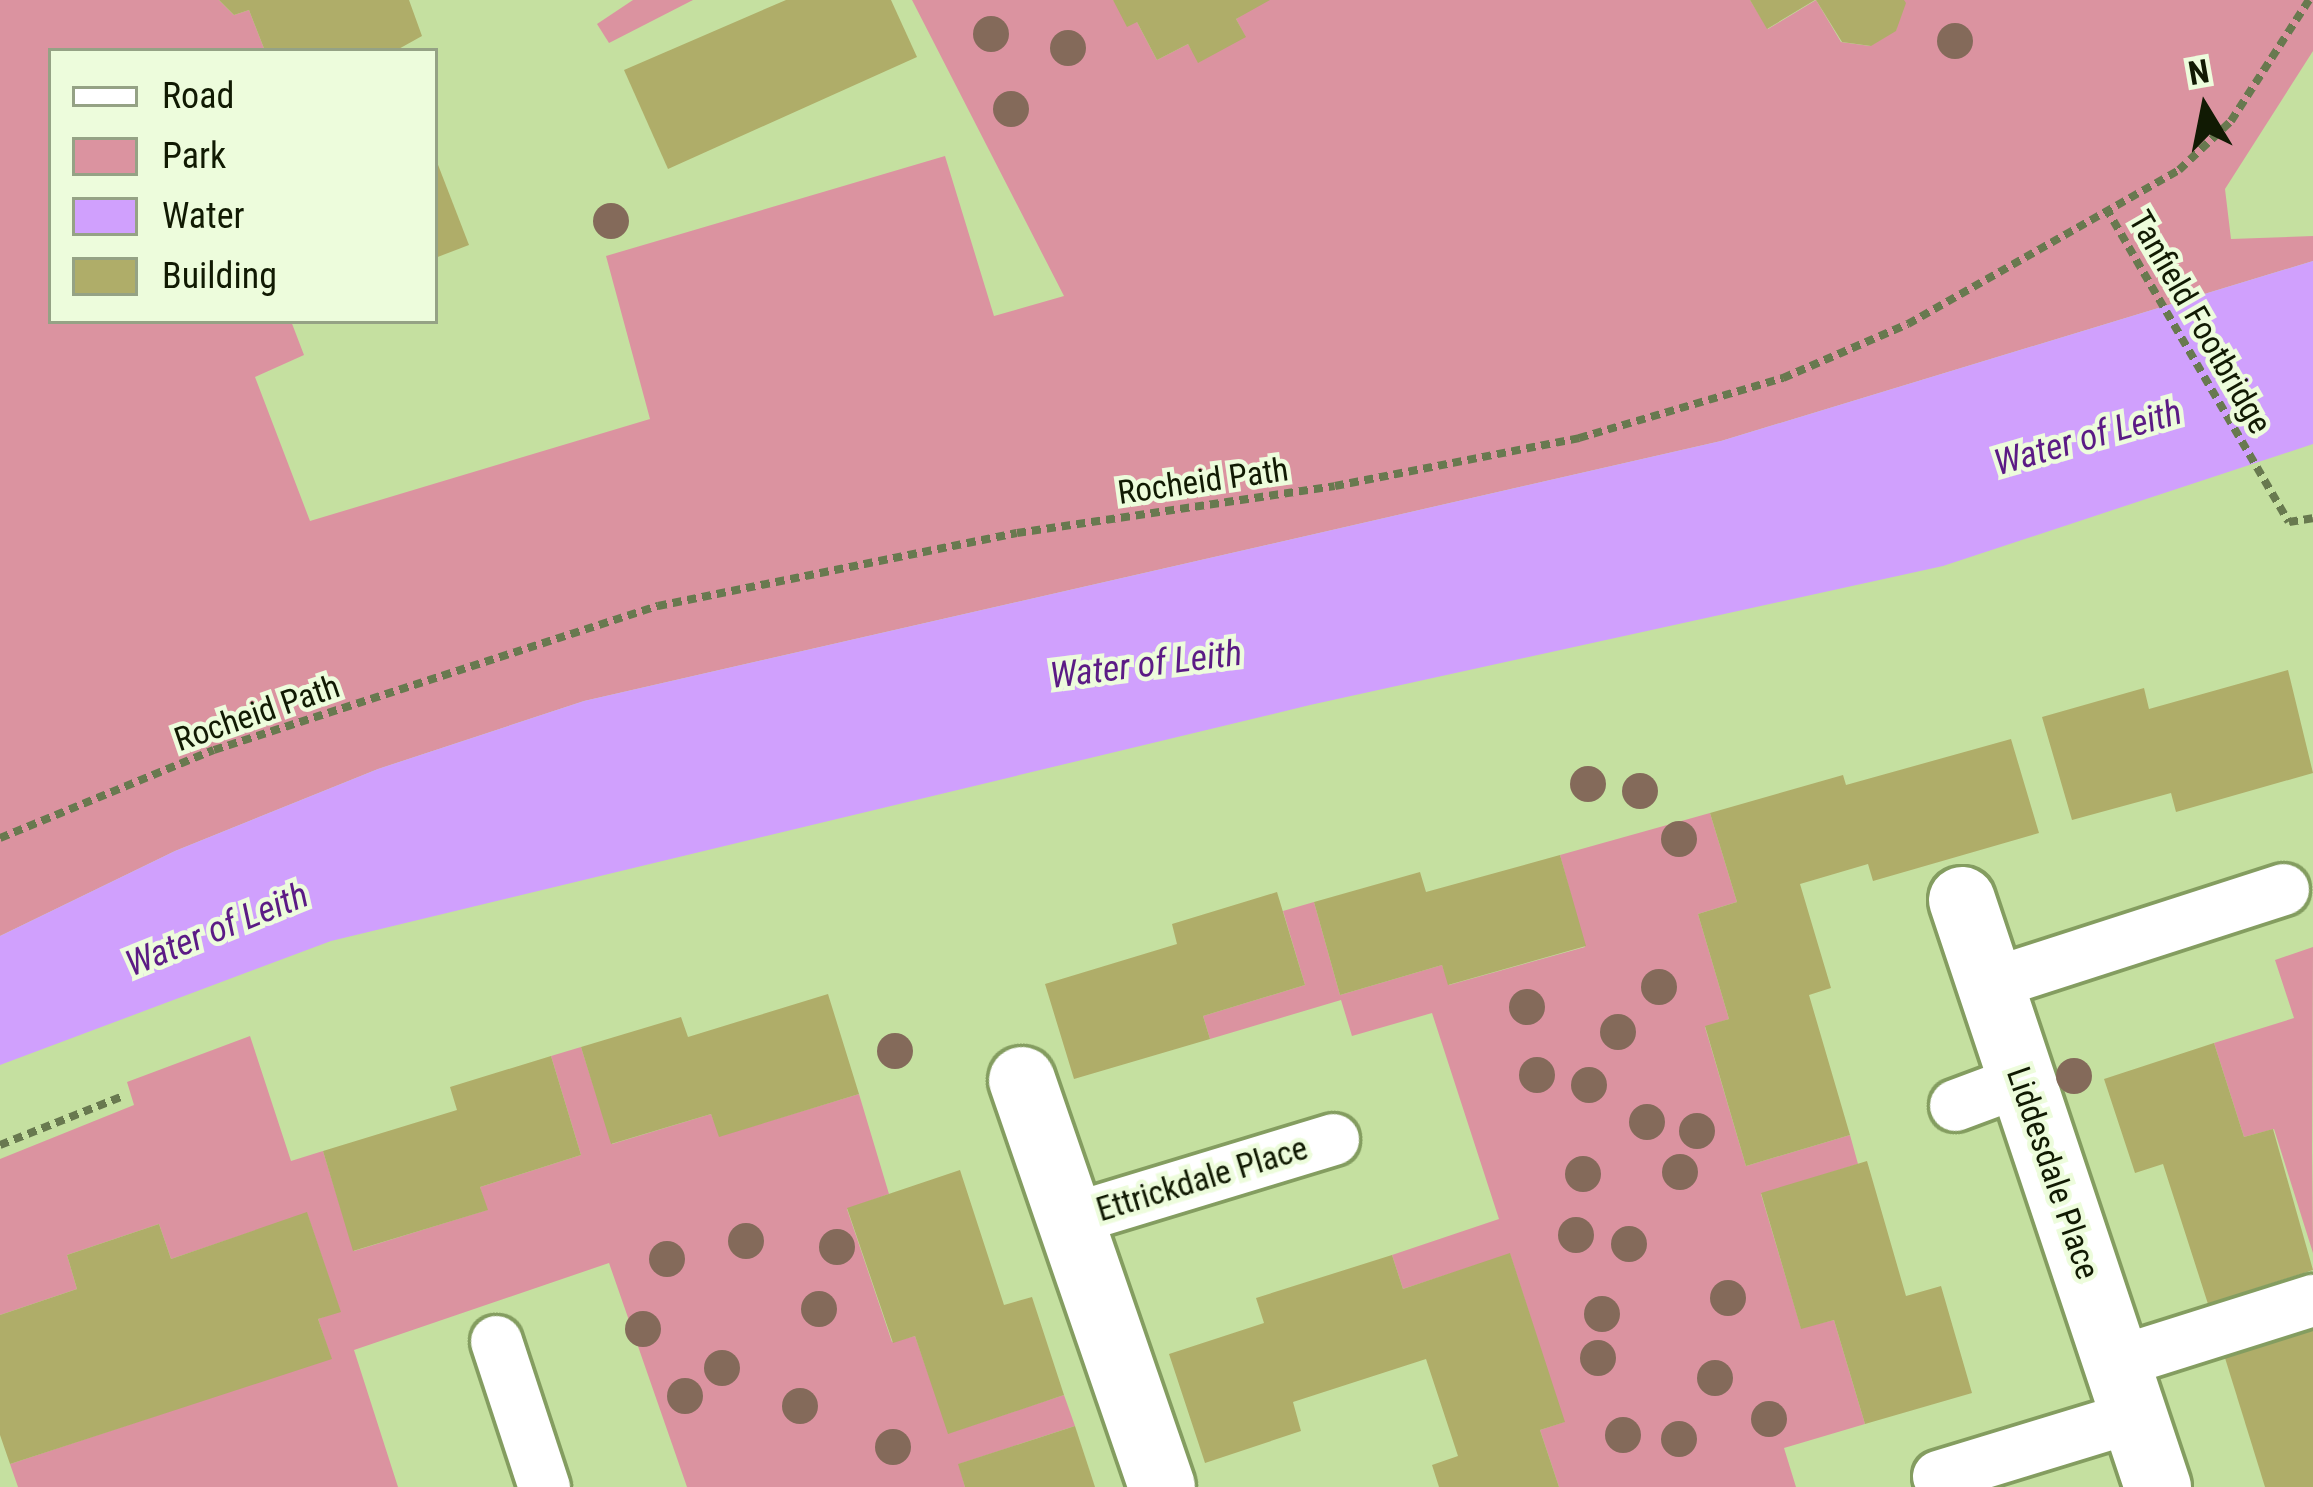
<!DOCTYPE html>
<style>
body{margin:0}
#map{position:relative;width:2313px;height:1487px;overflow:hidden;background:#c5e0a0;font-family:"Roboto Condensed",sans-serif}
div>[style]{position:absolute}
.green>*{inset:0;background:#db93a0}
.water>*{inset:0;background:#d0a0fd}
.building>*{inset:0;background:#afad69}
.path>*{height:8px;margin-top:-4px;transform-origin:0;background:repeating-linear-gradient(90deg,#68794f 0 9px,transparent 0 15px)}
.roads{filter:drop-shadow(3px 0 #849d60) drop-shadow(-3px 0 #849d60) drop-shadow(0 3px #849d60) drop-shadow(0 -3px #849d60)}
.service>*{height:51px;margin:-25.5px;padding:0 25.5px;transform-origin:25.5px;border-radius:25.5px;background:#fff}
.minor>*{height:66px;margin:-33px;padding:0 33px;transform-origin:33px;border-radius:33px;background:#fff}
.trees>*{width:36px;height:36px;margin:-18px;border-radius:50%;background:#846a5a}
span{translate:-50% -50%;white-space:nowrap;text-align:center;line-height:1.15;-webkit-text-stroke:9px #edfcdc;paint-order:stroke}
.street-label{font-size:33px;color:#111a03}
.water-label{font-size:36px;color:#5b1b85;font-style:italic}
.legend{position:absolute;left:48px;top:48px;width:390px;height:276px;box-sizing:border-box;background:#edfcdc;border:3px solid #95a285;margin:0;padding:15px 21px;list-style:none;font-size:36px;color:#111a03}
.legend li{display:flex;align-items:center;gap:24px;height:60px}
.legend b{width:60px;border:3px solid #95a285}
.north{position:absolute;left:2145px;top:48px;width:120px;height:120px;-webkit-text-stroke:9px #edfcdc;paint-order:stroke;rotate:350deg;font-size:33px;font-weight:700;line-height:48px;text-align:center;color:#111a03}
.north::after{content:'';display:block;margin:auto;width:42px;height:54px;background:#111a03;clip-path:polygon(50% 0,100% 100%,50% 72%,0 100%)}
</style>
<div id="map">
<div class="green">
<div style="clip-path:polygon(0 0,219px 0,234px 15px,249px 10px,265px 51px,51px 51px,51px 321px,291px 321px,304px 355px,255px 377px,310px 521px,650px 419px,606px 256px,945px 156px,994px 316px,1064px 296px,912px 0,1113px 0,1137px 22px,1157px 60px,1188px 44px,1199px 62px,1245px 36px,1236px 19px,1265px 0,1750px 0,1768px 29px,1816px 0,1841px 42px,1870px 46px,1896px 30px,1904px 0,2313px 0,2313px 51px,2225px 189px,2231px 239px,2313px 236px,2313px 261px,1721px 441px,584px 701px,378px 769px,175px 851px,0 936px)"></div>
<div style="clip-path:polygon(633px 0,693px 0,609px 43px,597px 24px)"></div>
<div style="clip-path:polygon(1710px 813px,1737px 902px,1698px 914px,1729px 1019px,1705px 1027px,1746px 1166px,1850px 1135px,1858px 1164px,1761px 1194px,1801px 1328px,1834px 1320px,1865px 1424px,1784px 1448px,1796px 1487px,1559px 1487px,1540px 1430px,1564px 1422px,1510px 1254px,1403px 1289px,1392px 1255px,1499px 1219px,1432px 1013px,1352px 1036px,1341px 1000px,1210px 1039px,1203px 1016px,1305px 985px,1283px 911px,1314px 902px,1340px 995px,1442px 965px,1449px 985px,1585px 947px,1560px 855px)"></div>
<div style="clip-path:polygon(2313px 947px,2312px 1150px,2313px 1253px,2274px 1129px,2244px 1137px,2214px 1043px,2294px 1018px,2275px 960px)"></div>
<div style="clip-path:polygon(250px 1036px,291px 1161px,323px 1151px,354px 1251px,487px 1210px,480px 1187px,581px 1155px,551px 1056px,581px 1047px,612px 1144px,711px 1114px,720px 1136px,859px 1094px,889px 1194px,847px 1209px,892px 1342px,915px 1336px,949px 1433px,1064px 1395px,1075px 1426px,959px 1464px,965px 1487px,687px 1487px,609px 1263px,354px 1350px,398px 1487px,18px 1487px,10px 1464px,331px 1358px,318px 1319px,340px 1311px,307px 1213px,171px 1259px,159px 1224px,67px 1255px,77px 1289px,0 1315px,0 1159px,134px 1105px,127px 1082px)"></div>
</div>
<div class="water">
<div style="clip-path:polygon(2313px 261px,2313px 444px,1943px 566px,1310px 705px,331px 941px,0 1065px,0 936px,175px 851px,378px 769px,584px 701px,1721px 441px)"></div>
</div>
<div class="building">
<div style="clip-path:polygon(219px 0,409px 0,422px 36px,395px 51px,265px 51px,249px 10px,234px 15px)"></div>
<div style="clip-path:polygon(786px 0,891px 0,917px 57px,668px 169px,624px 70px)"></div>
<div style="clip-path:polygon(1113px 0,1270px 0,1236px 19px,1246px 37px,1198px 63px,1188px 44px,1157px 60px,1137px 22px,1127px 27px)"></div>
<div style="clip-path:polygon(1750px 0,1815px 0,1767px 29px)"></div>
<div style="clip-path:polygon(1816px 0,1904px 0,1906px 3px,1896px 31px,1871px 46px,1842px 42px)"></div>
<div style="clip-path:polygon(435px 157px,469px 245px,435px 258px)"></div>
<div style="clip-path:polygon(2288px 670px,2313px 773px,2176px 812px,2171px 793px,2072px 820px,2042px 717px,2144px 688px,2149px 709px)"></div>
<div style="clip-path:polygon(2011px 739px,2039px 833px,1873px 881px,1868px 864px,1800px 884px,1831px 988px,1809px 995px,1850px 1135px,1746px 1166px,1705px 1026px,1729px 1019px,1698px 914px,1737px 902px,1710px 813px,1843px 775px,1846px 785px)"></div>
<div style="clip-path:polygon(1560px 855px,1586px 946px,1448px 985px,1442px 965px,1340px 995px,1314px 902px,1420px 872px,1426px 892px)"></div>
<div style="clip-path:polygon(1277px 892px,1305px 985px,1203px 1016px,1210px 1039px,1074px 1079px,1045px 984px,1177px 944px,1172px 924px)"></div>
<div style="clip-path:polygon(828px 994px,859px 1094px,719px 1137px,711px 1114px,611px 1144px,581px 1047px,681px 1017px,688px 1037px)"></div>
<div style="clip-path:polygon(2214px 1043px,2244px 1137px,2273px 1129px,2313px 1270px,2208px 1304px,2163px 1164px,2135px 1173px,2104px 1079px)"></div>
<div style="clip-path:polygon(551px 1056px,581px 1155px,480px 1187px,488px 1210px,353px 1251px,323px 1151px,457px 1110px,450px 1087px)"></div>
<div style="clip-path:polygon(1867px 1161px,1906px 1296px,1941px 1286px,1972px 1393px,1865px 1424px,1834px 1320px,1801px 1329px,1761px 1193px)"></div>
<div style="clip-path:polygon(960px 1170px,1004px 1305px,1032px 1297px,1064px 1395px,948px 1434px,915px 1336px,893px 1343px,847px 1208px)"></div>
<div style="clip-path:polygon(307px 1212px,341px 1312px,318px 1319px,332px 1359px,10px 1464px,0 1435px,0 1315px,77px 1289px,67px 1255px,159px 1224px,171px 1259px)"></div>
<div style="clip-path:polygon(1510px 1253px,1565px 1422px,1540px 1430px,1559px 1487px,1439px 1487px,1432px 1465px,1458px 1456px,1426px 1359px,1293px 1402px,1301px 1431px,1205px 1463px,1169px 1354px,1264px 1323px,1256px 1298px,1392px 1255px,1403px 1289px)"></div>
<div style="clip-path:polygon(2313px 1330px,2313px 1487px,2265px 1487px,2225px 1358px)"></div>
<div style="clip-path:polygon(1075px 1426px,1095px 1487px,965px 1487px,958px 1464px)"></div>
</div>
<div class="path">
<div style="left:2106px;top:208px;width:363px;rotate:59.8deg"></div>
<div style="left:2289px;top:522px;width:24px;rotate:-9deg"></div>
<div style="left:0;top:838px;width:231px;rotate:-22.4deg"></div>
<div style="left:214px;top:750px;width:467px;rotate:-18deg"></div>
<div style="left:658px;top:606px;width:366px;rotate:-11.5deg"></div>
<div style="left:1017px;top:533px;width:321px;rotate:-8.4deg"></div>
<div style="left:1335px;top:486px;width:249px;rotate:-11.1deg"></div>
<div style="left:1579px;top:438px;width:213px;rotate:-16.4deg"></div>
<div style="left:1783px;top:378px;width:136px;rotate:-23.4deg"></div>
<div style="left:1908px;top:324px;width:312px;rotate:-29.6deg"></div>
<div style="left:2179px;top:170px;width:71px;rotate:-43.3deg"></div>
<div style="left:2231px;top:121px;width:144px;rotate:-57.2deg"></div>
<div style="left:0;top:1145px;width:132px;rotate:-21.7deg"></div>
</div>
<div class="roads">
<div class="service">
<div style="left:1989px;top:984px;width:309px;rotate:-17.9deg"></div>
<div style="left:1955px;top:1105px;width:72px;rotate:-20.5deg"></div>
<div style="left:1070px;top:1219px;width:275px;rotate:-16.9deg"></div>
<div style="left:496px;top:1341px;width:154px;rotate:71.8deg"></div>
<div style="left:2116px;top:1362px;width:207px;rotate:-17.5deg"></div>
<div style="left:1938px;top:1476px;width:205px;rotate:-17deg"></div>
</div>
<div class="minor">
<div style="left:1962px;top:900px;width:619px;rotate:71.54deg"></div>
<div style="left:1022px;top:1080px;width:430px;rotate:71deg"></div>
</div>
</div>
<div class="trees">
<div style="left:991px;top:34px"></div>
<div style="left:1955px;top:41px"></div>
<div style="left:1068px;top:48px"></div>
<div style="left:1011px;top:109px"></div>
<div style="left:611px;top:221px"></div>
<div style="left:1588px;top:784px"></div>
<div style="left:1640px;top:791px"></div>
<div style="left:1679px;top:839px"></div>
<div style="left:1659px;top:987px"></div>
<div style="left:1527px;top:1007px"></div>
<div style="left:1618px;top:1032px"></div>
<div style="left:895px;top:1051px"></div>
<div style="left:1537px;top:1075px"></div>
<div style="left:2074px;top:1076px"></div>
<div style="left:1589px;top:1085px"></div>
<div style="left:1647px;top:1122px"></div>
<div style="left:1697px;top:1131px"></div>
<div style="left:1680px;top:1172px"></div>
<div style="left:1583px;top:1174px"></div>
<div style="left:1576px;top:1235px"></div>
<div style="left:746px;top:1241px"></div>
<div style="left:1629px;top:1244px"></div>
<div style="left:837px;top:1247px"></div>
<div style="left:667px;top:1259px"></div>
<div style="left:1728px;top:1298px"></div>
<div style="left:819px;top:1309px"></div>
<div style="left:1602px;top:1314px"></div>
<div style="left:643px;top:1329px"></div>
<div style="left:1598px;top:1358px"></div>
<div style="left:722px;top:1368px"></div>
<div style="left:1715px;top:1378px"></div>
<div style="left:685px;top:1396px"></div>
<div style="left:800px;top:1406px"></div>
<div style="left:1769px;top:1419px"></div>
<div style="left:1623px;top:1435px"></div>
<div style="left:1679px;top:1439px"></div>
<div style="left:893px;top:1447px"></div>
</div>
<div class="street-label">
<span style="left:2200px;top:322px;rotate:60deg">Tanfield Footbridge</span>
<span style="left:1203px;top:481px;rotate:-8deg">Rocheid Path</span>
<span style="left:257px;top:713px;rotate:-19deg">Rocheid Path</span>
<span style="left:2053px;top:1173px;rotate:71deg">Liddesdale Place</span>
<span style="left:1202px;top:1179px;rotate:-17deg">Ettrickdale Place</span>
</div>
<div class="water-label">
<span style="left:2088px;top:438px;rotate:-16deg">Water of Leith</span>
<span style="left:1146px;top:665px;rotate:-7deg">Water of Leith</span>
<span style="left:217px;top:930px;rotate:-22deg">Water of Leith</span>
</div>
<ul class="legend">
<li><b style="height:15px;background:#fff"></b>Road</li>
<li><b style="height:33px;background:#db93a0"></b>Park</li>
<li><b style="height:33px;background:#d0a0fd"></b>Water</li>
<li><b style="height:33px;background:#afad69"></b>Building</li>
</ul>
<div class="north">N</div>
</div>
